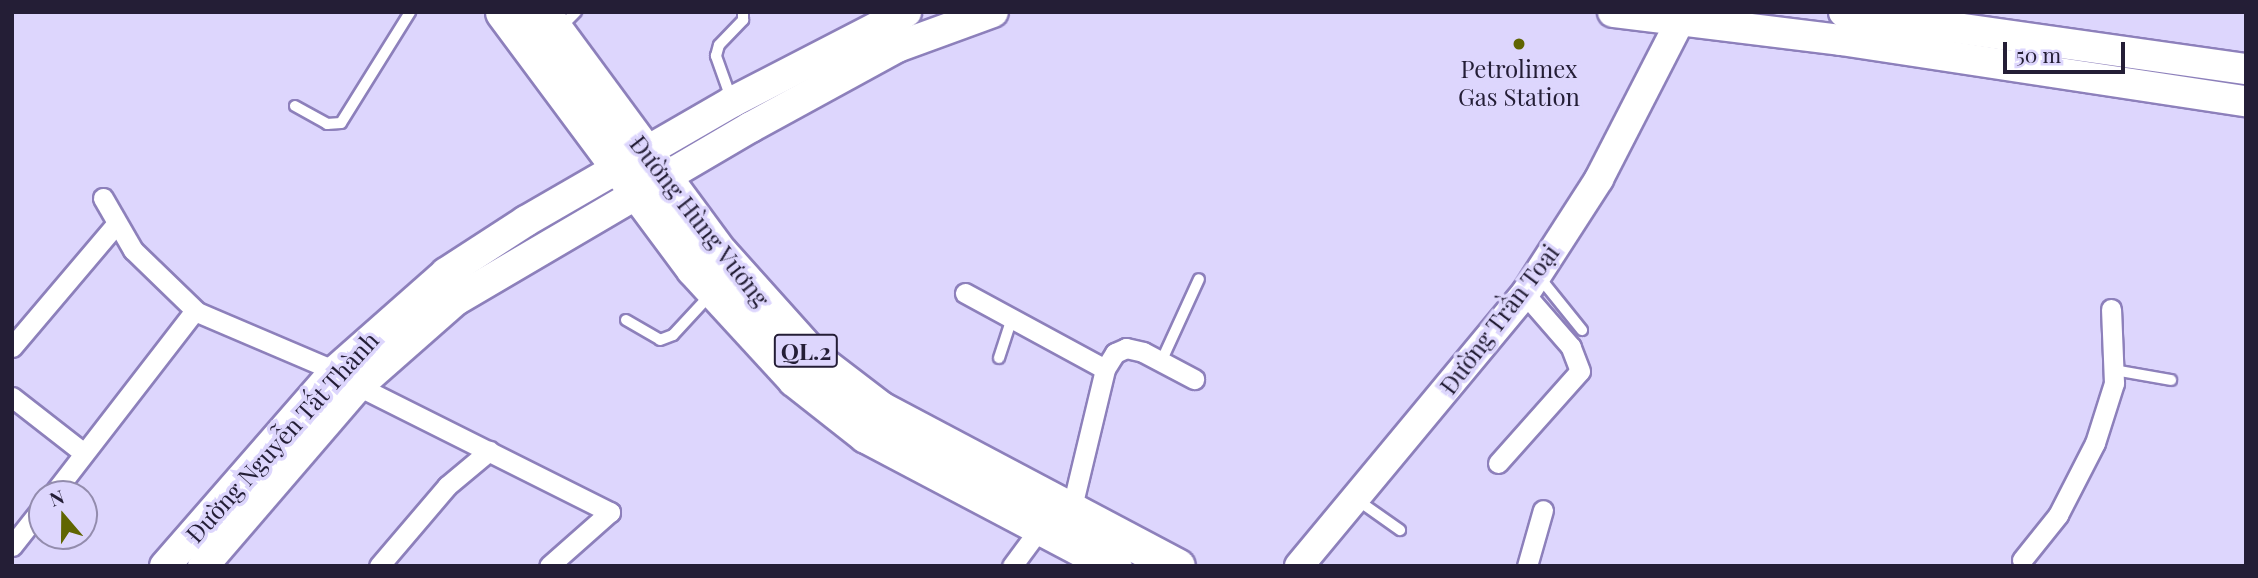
<!DOCTYPE html>
<meta charset="utf-8">
<style>
body{margin:0}
#map{position:relative;width:2258px;height:578px;overflow:hidden;background:#ddd6fd;font-family:"Playfair Display",serif}
div>[style]{position:absolute}
.roads{filter:drop-shadow(2px 0 #8d80bb) drop-shadow(-2px 0 #8d80bb) drop-shadow(0 2px #8d80bb) drop-shadow(0 -2px #8d80bb)}
.lane>*{height:10px;margin:-5px;padding:0 5px;transform-origin:5px;border-radius:5px;background:#fff}
.street>*{height:19px;margin:-9.5px;padding:0 9.5px;transform-origin:9.5px;border-radius:9.5px;background:#fff}
.secondary>*{height:28px;margin:-14px;padding:0 14px;transform-origin:14px;border-radius:14px;background:#fff}
.primary>*{height:30px;margin:-15px;padding:0 15px;transform-origin:15px;border-radius:15px;background:#fff}
.highway>*{height:35px;margin:-17.5px;padding:0 17.5px;transform-origin:17.5px;border-radius:17.5px;background:#fff}
.dots>*{width:19px;height:19px;translate:-50% -50%;box-sizing:border-box;border:4px solid #ddd6fd;border-radius:50%}
span{translate:-50% -50%;white-space:nowrap;text-align:center;line-height:1.15;-webkit-text-stroke:7px #ddd6fd;paint-order:stroke}
.shield-label span{padding:2px 5px;background:#ddd6fd;border:2px solid;border-radius:5px;-webkit-text-stroke-width:0}
.shield-label{font-size:23px;color:#241e36;font-weight:700}
.poi-label{font-size:24px;color:#241e36}
.street-label{font-size:24px;color:#241e36}
.frame{position:absolute;inset:0;border:14px solid #241e36;pointer-events:none}
.north{position:absolute;left:28px;top:480px;width:70px;height:70px;box-sizing:border-box;background:#ddd6fd;border:2px solid #938cad;border-radius:50%;rotate:340deg;font-size:19px;font-weight:700;line-height:28px;text-align:center;color:#241e36}
.north::after{content:'';display:block;margin:auto;width:24px;height:32px;background:#606502;clip-path:polygon(50% 0,100% 100%,50% 72%,0 100%)}
.scale{position:absolute;left:2003px;top:42px;width:122px;height:32px;box-sizing:border-box;border:4px solid #241e36;border-top:0;padding-left:9px;font-size:21px;line-height:24px;white-space:nowrap;color:#241e36;-webkit-text-stroke:5px #ddd6fd;paint-order:stroke}
</style>
<div id="map">
<div class="roads">
<div class="lane">
<div style="left:562px;top:26px;width:20px;rotate:-45deg"></div>
<div style="left:731px;top:98px;width:45px;rotate:-109.7deg"></div>
<div style="left:716px;top:56px;width:11px;rotate:-75deg"></div>
<div style="left:719px;top:45px;width:35px;rotate:-46deg"></div>
<div style="left:743px;top:20px;width:8px;rotate:-90deg"></div>
<div style="left:295px;top:106px;width:37px;rotate:29deg"></div>
<div style="left:327px;top:124px;width:14px;rotate:-4deg"></div>
<div style="left:341px;top:123px;width:131px;rotate:-58.1deg"></div>
<div style="left:1540px;top:278px;width:67px;rotate:51.1deg"></div>
<div style="left:626px;top:320px;width:39px;rotate:30deg"></div>
<div style="left:660px;top:340px;width:14px;rotate:-21deg"></div>
<div style="left:673px;top:335px;width:56px;rotate:-47.2deg"></div>
<div style="left:999px;top:358px;width:38px;rotate:-72deg"></div>
<div style="left:1161px;top:362px;width:91px;rotate:-65.4deg"></div>
<div style="left:2114px;top:370px;width:58px;rotate:10deg"></div>
<div style="left:1356px;top:499px;width:54px;rotate:35.2deg"></div>
</div>
<div class="street">
<div style="left:103px;top:198px;width:60px;rotate:60deg"></div>
<div style="left:133px;top:250px;width:89px;rotate:44.1deg"></div>
<div style="left:197px;top:312px;width:150px;rotate:23.1deg"></div>
<div style="left:965px;top:293px;width:159px;rotate:28.5deg"></div>
<div style="left:12px;top:347px;width:162px;rotate:-49.7deg"></div>
<div style="left:358px;top:386px;width:282px;rotate:26.6deg"></div>
<div style="left:610px;top:512px;width:81px;rotate:138.5deg"></div>
<div style="left:12px;top:397px;width:91px;rotate:37.9deg"></div>
<div style="left:1498px;top:463px;width:123px;rotate:-48.3deg"></div>
<div style="left:1580px;top:371px;width:26px;rotate:-111deg"></div>
<div style="left:1571px;top:347px;width:70px;rotate:-131deg"></div>
<div style="left:53px;top:494px;width:232px;rotate:-52.3deg"></div>
<div style="left:1071px;top:511px;width:146px;rotate:-76.5deg"></div>
<div style="left:1105px;top:369px;width:19px;rotate:-58deg"></div>
<div style="left:1115px;top:353px;width:12px;rotate:-24deg"></div>
<div style="left:1126px;top:348px;width:17px;rotate:13deg"></div>
<div style="left:1143px;top:352px;width:58px;rotate:27.9deg"></div>
<div style="left:12px;top:546px;width:48px;rotate:-51.7deg"></div>
<div style="left:2022px;top:560px;width:58px;rotate:-51.3deg"></div>
<div style="left:2058px;top:515px;width:81px;rotate:-62.8deg"></div>
<div style="left:2095px;top:443px;width:63px;rotate:-72.4deg"></div>
<div style="left:2114px;top:383px;width:74px;rotate:-92.3deg"></div>
<div style="left:379px;top:566px;width:105px;rotate:-49.6deg"></div>
<div style="left:447px;top:486px;width:55px;rotate:-39.8deg"></div>
<div style="left:1012px;top:566px;width:47px;rotate:-53.6deg"></div>
<div style="left:1527px;top:566px;width:58px;rotate:-74.1deg"></div>
</div>
<div class="secondary">
<div style="left:1299px;top:566px;width:354px;rotate:-50.3deg"></div>
<div style="left:1525px;top:294px;width:137px;rotate:-57.2deg"></div>
<div style="left:1599px;top:179px;width:188px;rotate:-62.8deg"></div>
</div>
<div class="primary">
<div style="left:1613px;top:12px;width:230px;rotate:7deg"></div>
<div style="left:1841px;top:40px;width:410px;rotate:8.6deg"></div>
<div style="left:1844px;top:12px;width:406px;rotate:8.1deg"></div>
<div style="left:165px;top:566px;width:259px;rotate:-48.9deg"></div>
<div style="left:335px;top:371px;width:148px;rotate:-41.4deg"></div>
<div style="left:446px;top:273px;width:95px;rotate:-33deg"></div>
<div style="left:526px;top:221px;width:238px;rotate:-30deg"></div>
<div style="left:732px;top:102px;width:196px;rotate:-27.3deg"></div>
<div style="left:203px;top:566px;width:238px;rotate:-49.3deg"></div>
<div style="left:358px;top:386px;width:130px;rotate:-41.3deg"></div>
<div style="left:456px;top:300px;width:342px;rotate:-30.4deg"></div>
<div style="left:751px;top:127px;width:166px;rotate:-28.7deg"></div>
<div style="left:897px;top:47px;width:102px;rotate:-20deg"></div>
</div>
<div class="highway">
<div style="left:503px;top:12px;width:320px;rotate:53.4deg"></div>
<div style="left:694px;top:269px;width:149px;rotate:47.4deg"></div>
<div style="left:795px;top:379px;width:90px;rotate:38.3deg"></div>
<div style="left:866px;top:435px;width:280px;rotate:27.8deg"></div>
<div style="left:542px;top:12px;width:300px;rotate:53.6deg"></div>
<div style="left:720px;top:253px;width:144px;rotate:48.1deg"></div>
<div style="left:816px;top:360px;width:81px;rotate:37.4deg"></div>
<div style="left:880px;top:409px;width:336px;rotate:27.9deg"></div>
</div>
</div>
<div class="dots">
<div style="left:1519px;top:44px;background:#606502"></div>
</div>
<div class="shield-label">
<span style="left:806px;top:351px">QL.2</span>
</div>
<div class="poi-label">
<span style="left:1519px;top:83px">Petrolimex<br>Gas Station</span>
</div>
<div class="street-label">
<span style="left:700px;top:221px;rotate:52deg">Đường Hùng Vương</span>
<span style="left:1499px;top:319px;rotate:-53deg">Đường Trần Toại</span>
<span style="left:282px;top:437px;rotate:-48deg">Đường Nguyễn Tất Thành</span>
</div>
<div class="frame"></div>
<div class="north">N</div>
<div class="scale">50 m</div>
</div>
